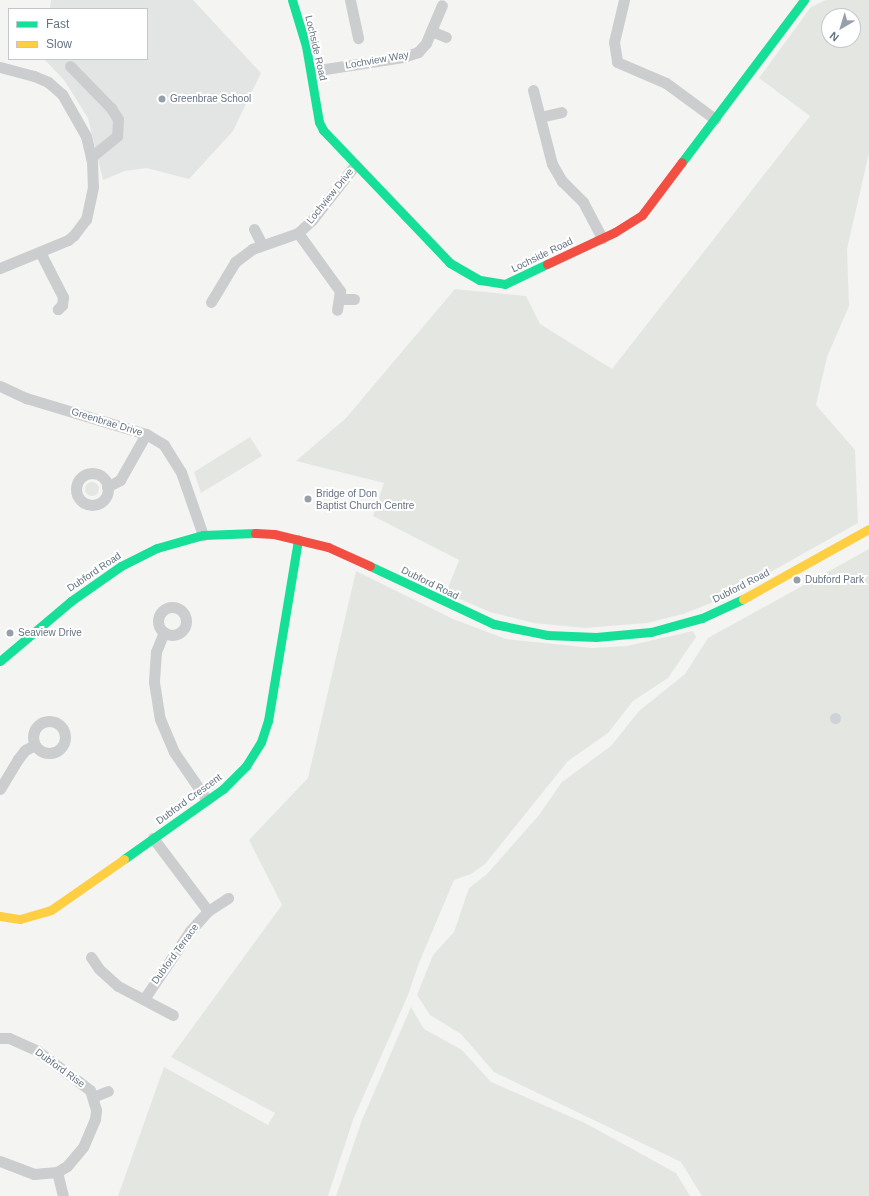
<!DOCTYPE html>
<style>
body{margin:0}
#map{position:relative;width:869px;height:1196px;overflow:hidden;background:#f4f4f3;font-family:Helvetica,sans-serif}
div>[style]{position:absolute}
.built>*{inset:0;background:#e3e4e4}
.green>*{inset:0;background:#e4e7e1}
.round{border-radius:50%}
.water>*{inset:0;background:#cdd3d6}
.street>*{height:11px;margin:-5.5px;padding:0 5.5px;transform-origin:5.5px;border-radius:5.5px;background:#cccdce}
.street>.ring{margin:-5.5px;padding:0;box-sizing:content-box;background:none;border:11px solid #cccdce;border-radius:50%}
.fast>*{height:9px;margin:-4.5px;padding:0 4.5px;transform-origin:4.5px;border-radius:4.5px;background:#16e098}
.slow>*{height:9px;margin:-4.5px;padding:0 4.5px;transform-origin:4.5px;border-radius:4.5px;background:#ffcf43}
.jam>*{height:9px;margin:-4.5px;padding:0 4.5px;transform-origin:4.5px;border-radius:4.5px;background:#f24e42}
.dots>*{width:11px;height:11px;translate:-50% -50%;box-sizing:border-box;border:2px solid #fff;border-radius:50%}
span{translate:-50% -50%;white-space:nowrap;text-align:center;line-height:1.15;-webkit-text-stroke:4px #fff;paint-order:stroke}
.street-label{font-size:10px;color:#657382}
.poi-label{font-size:10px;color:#657382}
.left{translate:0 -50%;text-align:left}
.legend{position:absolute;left:8px;top:8px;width:140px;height:52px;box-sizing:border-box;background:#fff;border:1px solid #c1c7cd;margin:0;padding:5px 7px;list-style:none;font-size:12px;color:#657382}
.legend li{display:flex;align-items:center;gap:8px;height:20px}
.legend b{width:20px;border:1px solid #c1c7cd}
.north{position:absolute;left:821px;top:8px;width:40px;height:40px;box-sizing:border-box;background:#fff;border:1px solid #c1c7cd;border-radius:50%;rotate:218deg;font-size:11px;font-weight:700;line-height:16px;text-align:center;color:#657382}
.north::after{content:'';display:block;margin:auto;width:14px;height:18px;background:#97a0aa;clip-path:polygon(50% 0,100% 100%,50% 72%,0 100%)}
</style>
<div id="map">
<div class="built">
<div style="clip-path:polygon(51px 0,193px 0,261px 73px,233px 131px,189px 179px,146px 168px,125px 171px,103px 180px,88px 118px,64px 80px,44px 59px,147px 59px,147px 9px,50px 9px)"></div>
</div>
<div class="green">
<div style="clip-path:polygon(evenodd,826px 0,869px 0,869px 153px,847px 249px,849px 306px,827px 357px,816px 405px,855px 450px,858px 523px,724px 598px,683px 614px,647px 623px,585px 628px,534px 623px,490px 612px,446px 593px,459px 560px,373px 516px,384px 483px,296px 461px,346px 418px,455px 289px,526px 296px,540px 324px,612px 369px,810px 116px,759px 78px,811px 7px,826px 0,829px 16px,853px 16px,853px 40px,829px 40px,829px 16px)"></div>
<div style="clip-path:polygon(250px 437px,262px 456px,201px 493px,194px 472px)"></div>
<div class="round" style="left:85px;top:482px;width:14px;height:14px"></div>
<div style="clip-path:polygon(869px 549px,869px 1196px,702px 1196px,681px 1162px,494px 1072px,461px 1034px,430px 1015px,417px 995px,433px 955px,454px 932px,469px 888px,487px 874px,539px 815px,562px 782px,611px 746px,639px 711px,685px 674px,708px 638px)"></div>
<div style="clip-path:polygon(356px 571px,453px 619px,506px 639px,592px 648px,627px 646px,693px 631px,696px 637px,668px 678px,633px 701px,608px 733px,568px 761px,485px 864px,471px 874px,454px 880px,419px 963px,408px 995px,353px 1120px,328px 1196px,118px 1196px,164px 1067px,268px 1125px,275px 1113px,171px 1057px,282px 905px,249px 840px,308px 778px)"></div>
<div style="clip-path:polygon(411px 1007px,424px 1029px,462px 1050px,491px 1082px,585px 1123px,676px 1173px,690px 1196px,336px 1196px,362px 1120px)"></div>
</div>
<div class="water">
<div class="round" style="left:829.5px;top:712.5px;width:11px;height:11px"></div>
</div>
<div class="street">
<div style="left:350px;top:0;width:39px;rotate:78deg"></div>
<div style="left:624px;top:0;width:43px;rotate:103.4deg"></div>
<div style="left:614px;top:42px;width:20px;rotate:81deg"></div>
<div style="left:617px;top:62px;width:53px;rotate:23.2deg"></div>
<div style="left:666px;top:83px;width:61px;rotate:36.3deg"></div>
<div style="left:431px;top:31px;width:16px;rotate:22deg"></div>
<div style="left:70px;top:66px;width:59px;rotate:45.7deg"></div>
<div style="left:111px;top:108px;width:13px;rotate:58deg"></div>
<div style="left:118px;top:119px;width:17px;rotate:93deg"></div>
<div style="left:117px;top:136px;width:32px;rotate:141deg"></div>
<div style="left:0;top:67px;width:35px;rotate:15deg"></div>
<div style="left:34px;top:76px;width:15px;rotate:23deg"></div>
<div style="left:48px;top:82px;width:18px;rotate:41deg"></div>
<div style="left:62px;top:94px;width:48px;rotate:60.3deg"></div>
<div style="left:86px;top:136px;width:26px;rotate:77deg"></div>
<div style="left:92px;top:161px;width:26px;rotate:88deg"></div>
<div style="left:93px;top:187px;width:33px;rotate:102deg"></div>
<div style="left:86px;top:219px;width:20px;rotate:127deg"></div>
<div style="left:74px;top:235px;width:8px;rotate:140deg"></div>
<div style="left:68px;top:240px;width:74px;rotate:157.6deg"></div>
<div style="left:312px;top:71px;width:92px;rotate:-8.7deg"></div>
<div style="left:403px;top:57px;width:16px;rotate:-18deg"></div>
<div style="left:418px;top:52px;width:12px;rotate:-48deg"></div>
<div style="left:426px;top:43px;width:41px;rotate:-67.2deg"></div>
<div style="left:533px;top:90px;width:76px;rotate:75.6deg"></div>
<div style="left:552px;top:164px;width:20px;rotate:60deg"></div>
<div style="left:562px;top:181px;width:30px;rotate:45deg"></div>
<div style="left:583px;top:202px;width:41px;rotate:62.2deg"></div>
<div style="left:540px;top:117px;width:22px;rotate:-13deg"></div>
<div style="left:254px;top:229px;width:18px;rotate:63deg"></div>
<div style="left:298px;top:233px;width:72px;rotate:54.1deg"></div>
<div style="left:340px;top:291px;width:19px;rotate:99deg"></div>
<div style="left:40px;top:252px;width:51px;rotate:62.9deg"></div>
<div style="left:63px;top:297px;width:8px;rotate:97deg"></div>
<div style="left:62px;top:305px;width:6px;rotate:135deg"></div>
<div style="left:339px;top:299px;width:15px"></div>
<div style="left:211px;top:302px;width:47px;rotate:-59deg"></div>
<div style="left:235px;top:262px;width:21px;rotate:-37deg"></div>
<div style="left:252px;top:249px;width:49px;rotate:-19.2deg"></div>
<div style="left:298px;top:233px;width:19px;rotate:-43deg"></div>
<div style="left:312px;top:220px;width:70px;rotate:-52deg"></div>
<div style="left:0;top:386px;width:29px;rotate:25deg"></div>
<div style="left:26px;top:398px;width:125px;rotate:16.7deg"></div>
<div style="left:146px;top:434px;width:21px;rotate:31deg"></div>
<div style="left:164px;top:445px;width:32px;rotate:58deg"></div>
<div style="left:181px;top:472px;width:67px;rotate:70.8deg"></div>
<div class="ring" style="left:76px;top:473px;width:21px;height:21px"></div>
<div style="left:107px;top:487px;width:15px;rotate:-28deg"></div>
<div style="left:120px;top:480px;width:53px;rotate:-60.5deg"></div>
<div class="ring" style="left:158px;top:607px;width:17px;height:17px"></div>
<div style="left:164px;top:632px;width:22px;rotate:112deg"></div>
<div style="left:156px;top:652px;width:30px;rotate:94deg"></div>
<div style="left:154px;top:682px;width:37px;rotate:81deg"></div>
<div style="left:160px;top:719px;width:36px;rotate:67deg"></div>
<div style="left:174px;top:752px;width:58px;rotate:55.5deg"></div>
<div class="ring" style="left:33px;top:721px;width:21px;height:21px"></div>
<div style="left:0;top:789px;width:35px;rotate:-59deg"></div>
<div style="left:18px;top:759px;width:11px;rotate:-52deg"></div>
<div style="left:25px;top:750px;width:11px;rotate:-27deg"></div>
<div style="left:153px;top:838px;width:91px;rotate:53deg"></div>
<div style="left:91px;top:957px;width:14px;rotate:56deg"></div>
<div style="left:99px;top:969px;width:25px;rotate:42deg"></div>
<div style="left:118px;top:986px;width:62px;rotate:27.8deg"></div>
<div style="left:144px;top:999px;width:82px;rotate:-55.9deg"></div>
<div style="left:190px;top:931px;width:27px;rotate:-48deg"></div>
<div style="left:208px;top:911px;width:24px;rotate:-33deg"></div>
<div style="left:0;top:1038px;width:9px"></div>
<div style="left:9px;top:1038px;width:30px;rotate:24deg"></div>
<div style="left:36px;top:1050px;width:52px;rotate:36.4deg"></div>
<div style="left:78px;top:1081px;width:15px;rotate:37deg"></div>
<div style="left:90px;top:1090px;width:21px;rotate:73deg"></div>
<div style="left:96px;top:1110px;width:9px;rotate:96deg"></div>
<div style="left:95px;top:1119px;width:30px;rotate:113deg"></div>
<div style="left:83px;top:1147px;width:25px;rotate:130deg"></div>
<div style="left:67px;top:1166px;width:12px;rotate:149deg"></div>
<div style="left:57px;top:1172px;width:23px;rotate:175deg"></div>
<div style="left:34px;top:1174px;width:36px;rotate:-159deg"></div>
<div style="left:93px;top:1097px;width:16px;rotate:-22deg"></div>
<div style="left:57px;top:1172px;width:25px;rotate:76deg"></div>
</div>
<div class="fast">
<div style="left:292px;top:0;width:48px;rotate:73.1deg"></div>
<div style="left:306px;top:46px;width:77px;rotate:80.3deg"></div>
<div style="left:319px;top:122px;width:9px;rotate:63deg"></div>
<div style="left:323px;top:130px;width:184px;rotate:46.3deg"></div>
<div style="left:450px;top:263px;width:34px;rotate:30deg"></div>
<div style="left:480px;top:280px;width:25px;rotate:9deg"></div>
<div style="left:505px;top:284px;width:47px;rotate:-25.5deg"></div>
<div style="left:682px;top:162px;width:203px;rotate:-53deg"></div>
<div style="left:370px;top:566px;width:137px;rotate:25.1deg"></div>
<div style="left:494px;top:624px;width:54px;rotate:11.7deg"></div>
<div style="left:547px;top:635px;width:49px;rotate:2.3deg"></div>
<div style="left:596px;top:637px;width:55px;rotate:-5.2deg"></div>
<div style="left:651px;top:632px;width:53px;rotate:-15.4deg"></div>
<div style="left:702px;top:618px;width:45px;rotate:-24.9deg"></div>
<div style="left:0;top:661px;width:93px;rotate:-40.2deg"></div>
<div style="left:71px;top:601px;width:61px;rotate:-35deg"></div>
<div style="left:121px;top:566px;width:40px;rotate:-26.6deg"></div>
<div style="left:157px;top:548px;width:48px;rotate:-15.8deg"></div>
<div style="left:203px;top:535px;width:52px;rotate:-2.2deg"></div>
<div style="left:124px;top:859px;width:121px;rotate:-35.3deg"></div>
<div style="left:223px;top:789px;width:33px;rotate:-45deg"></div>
<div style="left:246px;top:766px;width:28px;rotate:-58deg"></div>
<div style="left:261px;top:742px;width:22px;rotate:-72deg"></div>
<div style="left:268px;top:721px;width:184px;rotate:-80.6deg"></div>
</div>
<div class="slow">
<div style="left:743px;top:599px;width:144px;rotate:-29.1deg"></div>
<div style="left:0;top:916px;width:20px;rotate:9deg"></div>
<div style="left:20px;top:919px;width:32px;rotate:-16deg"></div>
<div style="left:51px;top:910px;width:89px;rotate:-34.9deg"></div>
</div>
<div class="jam">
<div style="left:547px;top:264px;width:75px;rotate:-25.2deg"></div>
<div style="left:615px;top:232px;width:32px;rotate:-32deg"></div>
<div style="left:642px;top:215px;width:66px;rotate:-53deg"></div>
<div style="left:255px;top:533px;width:19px;rotate:3deg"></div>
<div style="left:274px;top:534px;width:56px;rotate:13.5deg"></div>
<div style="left:328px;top:547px;width:46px;rotate:24.3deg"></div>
</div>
<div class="dots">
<div style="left:162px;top:99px;background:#97a0aa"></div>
<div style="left:308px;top:499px;background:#97a0aa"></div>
<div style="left:797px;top:580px;background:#97a0aa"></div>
<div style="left:10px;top:633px;background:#97a0aa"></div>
</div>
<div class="street-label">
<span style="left:316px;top:48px;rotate:77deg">Lochside Road</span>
<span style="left:377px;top:60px;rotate:-10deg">Lochview Way</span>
<span style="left:330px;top:196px;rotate:-51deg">Lochview Drive</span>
<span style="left:542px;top:255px;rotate:-26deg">Lochside Road</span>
<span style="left:107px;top:422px;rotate:17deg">Greenbrae Drive</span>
<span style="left:94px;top:572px;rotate:-34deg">Dubford Road</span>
<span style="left:430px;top:583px;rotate:26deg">Dubford Road</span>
<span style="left:741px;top:586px;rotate:-27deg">Dubford Road</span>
<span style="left:189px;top:799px;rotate:-36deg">Dubford Crescent</span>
<span style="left:175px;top:954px;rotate:-54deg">Dubford Terrace</span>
<span style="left:60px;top:1068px;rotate:36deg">Dubford Rise</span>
</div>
<div class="poi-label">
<span class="left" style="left:170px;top:99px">Greenbrae School</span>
<span class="left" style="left:316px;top:499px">Bridge of Don<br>Baptist Church Centre</span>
<span class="left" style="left:805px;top:580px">Dubford Park</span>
<span class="left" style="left:18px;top:633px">Seaview Drive</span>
</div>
<ul class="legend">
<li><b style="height:5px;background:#16e098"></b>Fast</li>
<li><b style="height:5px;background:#ffcf43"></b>Slow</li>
</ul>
<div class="north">N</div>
</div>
